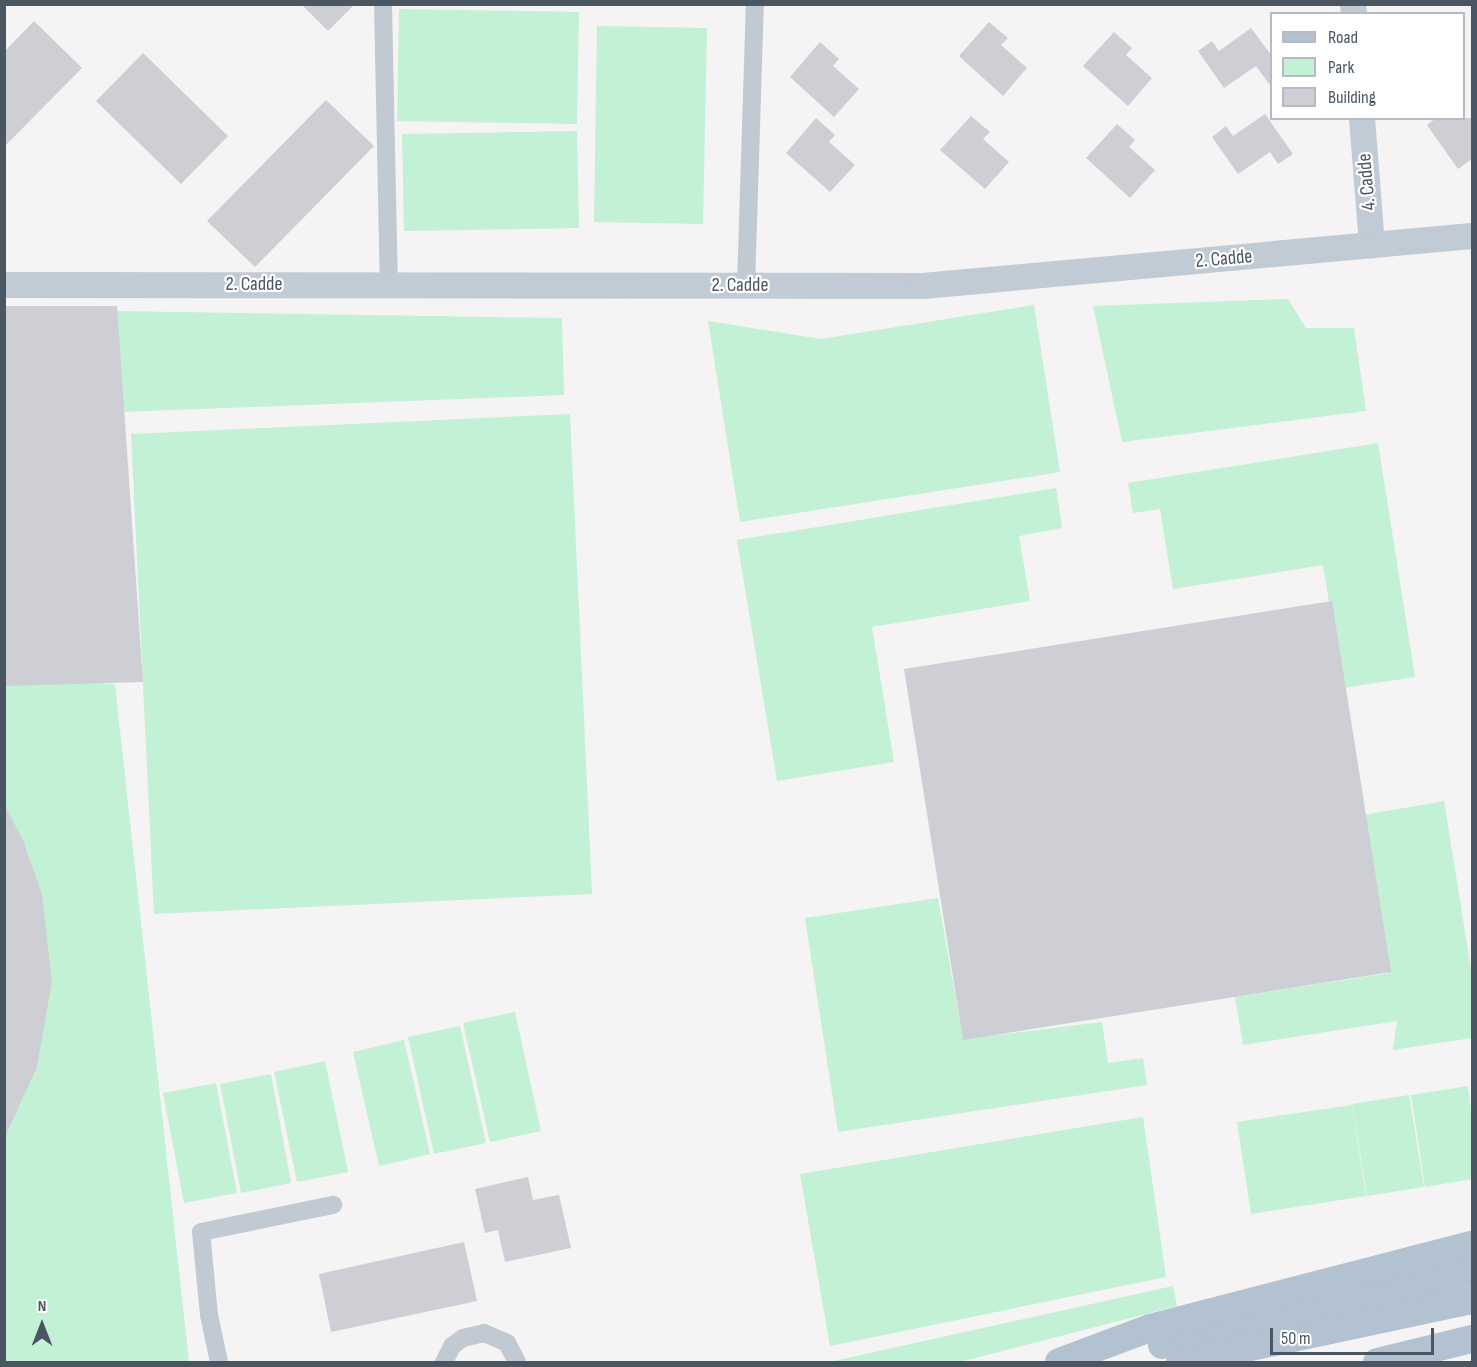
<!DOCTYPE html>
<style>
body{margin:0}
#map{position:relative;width:1477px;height:1367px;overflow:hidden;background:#f5f3f3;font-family:"Sofia Sans Condensed",sans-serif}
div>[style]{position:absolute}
.green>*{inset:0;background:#c3f1d5}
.building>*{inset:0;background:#cdcfd5}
.street>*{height:18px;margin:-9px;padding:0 9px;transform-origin:9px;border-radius:9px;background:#c1cad2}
.secondary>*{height:26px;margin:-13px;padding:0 13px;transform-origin:13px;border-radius:13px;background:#c1cbd6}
.primary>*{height:28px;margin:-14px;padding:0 14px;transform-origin:14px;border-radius:14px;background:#b3c2d1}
span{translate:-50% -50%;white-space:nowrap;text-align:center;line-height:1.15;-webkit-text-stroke:4.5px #fff;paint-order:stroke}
.street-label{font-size:20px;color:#4a5661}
.frame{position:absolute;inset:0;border:6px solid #4a5661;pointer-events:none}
.legend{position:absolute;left:1270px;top:12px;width:195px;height:108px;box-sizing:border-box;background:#fff;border:2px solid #b7bbc0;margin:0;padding:8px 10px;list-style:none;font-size:18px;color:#4a5661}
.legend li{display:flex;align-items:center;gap:12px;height:30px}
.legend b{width:30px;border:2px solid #b7bbc0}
.north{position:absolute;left:12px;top:1295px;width:60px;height:60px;-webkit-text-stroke:4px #fff;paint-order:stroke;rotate:0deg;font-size:16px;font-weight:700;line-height:24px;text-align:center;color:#4a5661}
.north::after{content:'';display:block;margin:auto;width:21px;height:27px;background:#4a5661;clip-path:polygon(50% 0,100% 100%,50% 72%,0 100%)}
.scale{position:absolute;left:1270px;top:1328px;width:164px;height:27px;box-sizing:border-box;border:3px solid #4a5661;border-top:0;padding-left:8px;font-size:18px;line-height:21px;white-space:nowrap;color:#4a5661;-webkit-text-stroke:4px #fff;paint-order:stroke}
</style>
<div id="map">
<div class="green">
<div style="clip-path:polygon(399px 9px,579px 12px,577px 124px,397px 121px)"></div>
<div style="clip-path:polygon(597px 26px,707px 28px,703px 224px,594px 222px)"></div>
<div style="clip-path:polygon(577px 131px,579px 228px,404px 231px,402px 134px)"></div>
<div style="clip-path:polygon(1288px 299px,1306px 328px,1354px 328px,1366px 411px,1122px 442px,1093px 306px)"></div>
<div style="clip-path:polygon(1034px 305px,1060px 472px,740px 522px,708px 321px,821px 339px)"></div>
<div style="clip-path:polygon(117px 311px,562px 318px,564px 395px,123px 412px)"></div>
<div style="clip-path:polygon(570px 414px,592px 894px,154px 914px,131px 434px)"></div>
<div style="clip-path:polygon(1378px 443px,1415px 677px,1343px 688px,1323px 565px,1173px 589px,1160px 509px,1133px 513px,1128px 483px)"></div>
<div style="clip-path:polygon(1056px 488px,1062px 528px,1019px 536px,1030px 601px,872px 627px,894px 762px,777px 781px,737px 540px)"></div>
<div style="clip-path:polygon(4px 571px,96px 683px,115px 684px,189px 1362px,5px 1362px)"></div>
<div style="clip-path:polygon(1444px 801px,1472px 975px,1472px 1038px,1393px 1050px,1397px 1021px,1243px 1045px,1235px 997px,1389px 973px,1364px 815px)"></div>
<div style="clip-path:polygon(938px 898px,963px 1039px,1102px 1022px,1108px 1063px,1143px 1058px,1147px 1085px,838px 1132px,805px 918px)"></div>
<div style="clip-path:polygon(515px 1012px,541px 1131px,490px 1142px,463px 1023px)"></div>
<div style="clip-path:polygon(460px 1026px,486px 1143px,434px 1154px,408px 1037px)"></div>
<div style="clip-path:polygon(404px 1040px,430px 1154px,379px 1166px,353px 1052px)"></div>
<div style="clip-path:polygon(325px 1061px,348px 1172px,297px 1182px,274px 1072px)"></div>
<div style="clip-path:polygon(271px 1074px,291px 1183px,241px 1193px,220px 1084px)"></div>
<div style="clip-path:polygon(216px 1083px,237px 1193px,184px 1203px,163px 1093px)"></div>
<div style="clip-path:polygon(1468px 1086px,1472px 1117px,1472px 1179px,1425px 1187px,1411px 1095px)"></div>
<div style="clip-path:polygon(1409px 1095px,1424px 1187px,1367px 1196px,1352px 1104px)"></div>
<div style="clip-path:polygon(1352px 1105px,1366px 1196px,1251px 1214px,1237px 1122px)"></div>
<div style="clip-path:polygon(1143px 1117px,1166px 1277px,830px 1346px,800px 1174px)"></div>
<div style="clip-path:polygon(1173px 1286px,1177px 1306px,960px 1362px,829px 1362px)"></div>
</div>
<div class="building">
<div style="clip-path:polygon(301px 4px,355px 4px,328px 31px)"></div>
<div style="clip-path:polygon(34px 21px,82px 68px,4px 147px,4px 52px)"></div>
<div style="clip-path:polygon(989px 22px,1008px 38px,1001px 45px,1027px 68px,1003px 96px,959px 56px)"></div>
<div style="clip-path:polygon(1251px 28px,1272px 56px,1272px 88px,1256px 66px,1224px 88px,1198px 51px,1212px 41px,1219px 51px)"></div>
<div style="clip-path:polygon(1114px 32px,1132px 48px,1126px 55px,1152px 78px,1128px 106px,1083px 66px)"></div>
<div style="clip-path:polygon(820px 42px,839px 59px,833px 66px,859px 89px,834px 117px,790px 77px)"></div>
<div style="clip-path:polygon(143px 53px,228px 136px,181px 184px,96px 101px)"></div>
<div style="clip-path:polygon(326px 100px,374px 146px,255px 267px,207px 221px)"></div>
<div style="clip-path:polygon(1265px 114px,1293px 154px,1278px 164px,1270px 152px,1238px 174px,1212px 137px,1226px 126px,1233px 136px)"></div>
<div style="clip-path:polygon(971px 116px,990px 132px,983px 139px,1009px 162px,985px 189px,940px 150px)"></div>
<div style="clip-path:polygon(816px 118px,835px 135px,829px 142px,855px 165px,830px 192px,786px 153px)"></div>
<div style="clip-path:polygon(1436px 118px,1473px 118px,1473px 158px,1458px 169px,1427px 125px)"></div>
<div style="clip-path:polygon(1117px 124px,1135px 140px,1129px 147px,1155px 170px,1130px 198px,1086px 158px)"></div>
<div style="clip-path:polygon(4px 306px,117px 306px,143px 682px,4px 686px)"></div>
<div style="clip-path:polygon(1332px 601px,1391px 972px,963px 1040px,904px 669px)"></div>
<div style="clip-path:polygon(4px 804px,23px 840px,42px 895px,52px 981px,37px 1067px,4px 1139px)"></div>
<div style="clip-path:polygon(528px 1177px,533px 1200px,559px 1195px,571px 1248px,505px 1262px,498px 1230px,485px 1233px,475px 1189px)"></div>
<div style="clip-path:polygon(464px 1242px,477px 1301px,331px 1332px,319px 1274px)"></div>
</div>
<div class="street">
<div style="left:383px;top:4px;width:279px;rotate:88.8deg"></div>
<div style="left:746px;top:286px;width:282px;rotate:-88.2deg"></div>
<div style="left:219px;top:1362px;width:48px;rotate:-102deg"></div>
<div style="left:209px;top:1315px;width:83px;rotate:-95.5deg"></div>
<div style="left:201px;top:1232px;width:135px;rotate:-11.6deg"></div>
<div style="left:444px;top:1362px;width:18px;rotate:-63deg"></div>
<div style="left:452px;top:1346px;width:14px;rotate:-36deg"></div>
<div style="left:463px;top:1338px;width:22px;rotate:-13deg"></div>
<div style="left:484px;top:1333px;width:25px;rotate:23deg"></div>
<div style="left:507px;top:1343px;width:21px;rotate:62deg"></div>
</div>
<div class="secondary">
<div style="left:1353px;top:4px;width:10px;rotate:84deg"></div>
<div style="left:1362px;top:118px;width:128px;rotate:85.5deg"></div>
<div style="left:4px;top:285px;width:919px;rotate:0.06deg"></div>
<div style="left:923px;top:286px;width:551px;rotate:-5.2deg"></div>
</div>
<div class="primary">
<div style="left:1162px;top:1345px;width:319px;rotate:-13.4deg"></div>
<div style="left:1059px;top:1362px;width:97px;rotate:-20.5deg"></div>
<div style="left:1150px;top:1328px;width:333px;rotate:-14.5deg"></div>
<div style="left:1180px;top:1362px;width:299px;rotate:-12deg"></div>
<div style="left:1377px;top:1362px;width:98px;rotate:-13.6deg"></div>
</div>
<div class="street-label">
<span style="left:1367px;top:182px;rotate:-95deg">4. Cadde</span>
<span style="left:1224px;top:259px;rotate:-5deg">2. Cadde</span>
<span style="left:254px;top:284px">2. Cadde</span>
<span style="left:740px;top:285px">2. Cadde</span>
</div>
<div class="frame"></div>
<ul class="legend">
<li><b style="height:8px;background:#b3c2d1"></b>Road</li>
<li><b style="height:16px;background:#c3f1d5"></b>Park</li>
<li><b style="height:16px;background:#cdcfd5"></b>Building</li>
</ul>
<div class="north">N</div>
<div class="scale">50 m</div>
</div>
